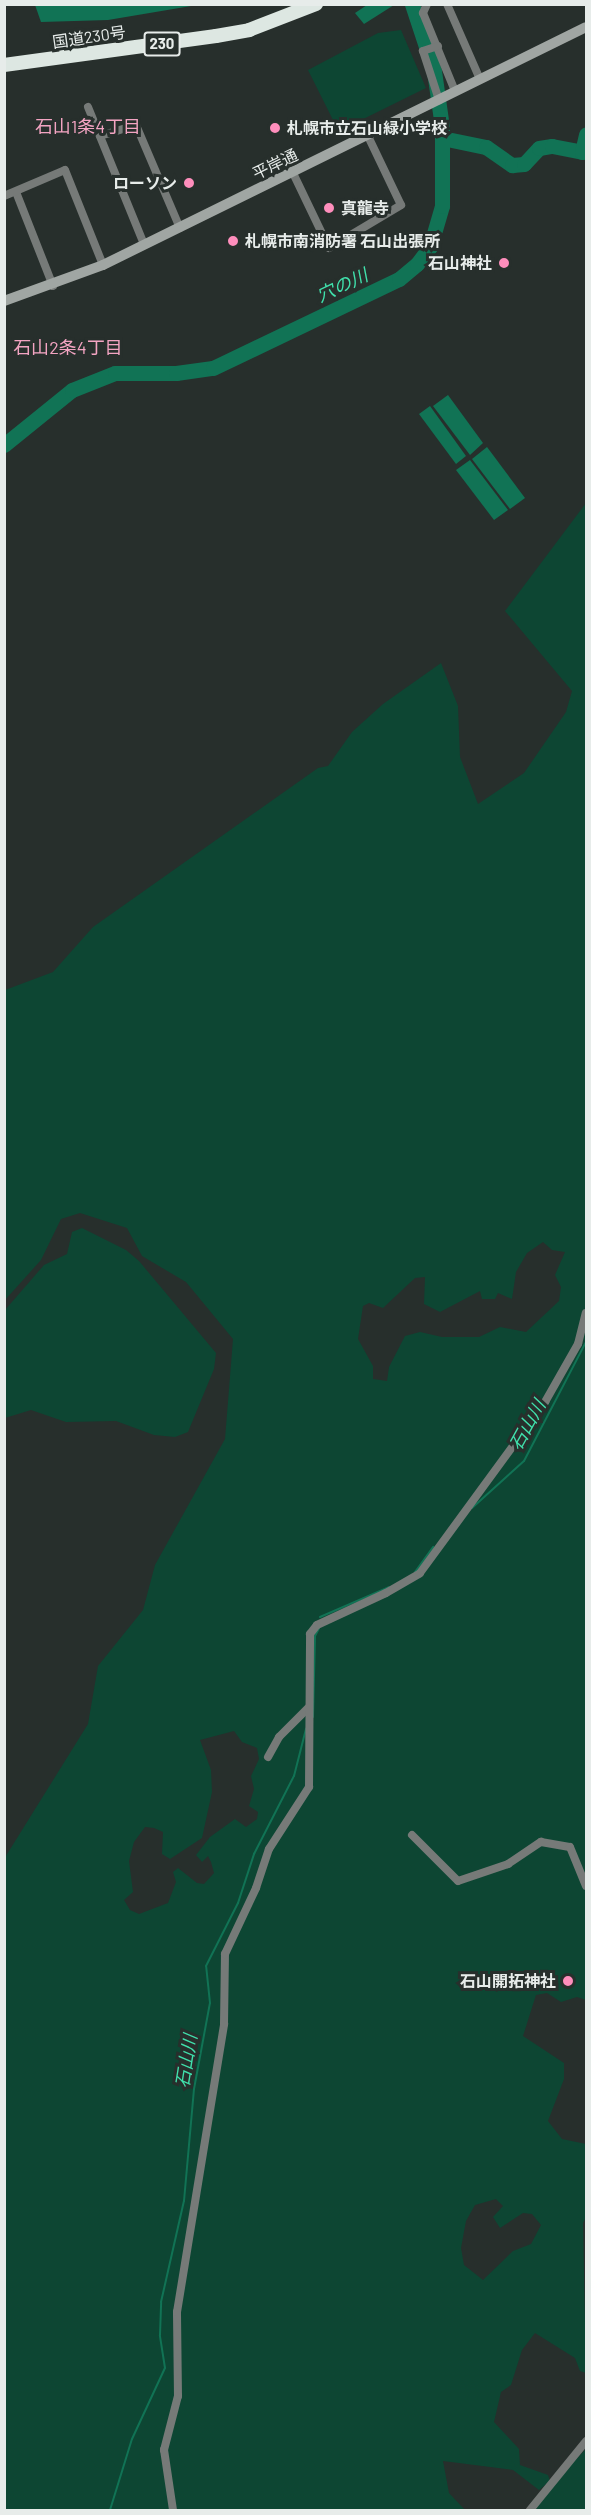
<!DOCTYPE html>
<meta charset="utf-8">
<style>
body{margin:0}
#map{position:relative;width:591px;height:2515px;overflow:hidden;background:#272f2c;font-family:Barlow,"Noto Sans JP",sans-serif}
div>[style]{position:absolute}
.green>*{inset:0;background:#0d4633}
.water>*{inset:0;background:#117355}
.stream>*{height:2px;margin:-1px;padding:0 1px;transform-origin:1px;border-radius:1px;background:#117355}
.river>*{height:15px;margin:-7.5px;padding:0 7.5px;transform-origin:7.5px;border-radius:7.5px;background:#117355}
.street>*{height:8px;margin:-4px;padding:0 4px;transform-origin:4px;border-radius:4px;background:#767a78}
.secondary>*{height:10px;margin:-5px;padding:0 5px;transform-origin:5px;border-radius:5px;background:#a0a6a3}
.highway>*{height:14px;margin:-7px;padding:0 7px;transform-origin:7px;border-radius:7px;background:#dde7e2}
.dots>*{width:16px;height:16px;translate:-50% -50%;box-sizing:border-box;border:3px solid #272f2c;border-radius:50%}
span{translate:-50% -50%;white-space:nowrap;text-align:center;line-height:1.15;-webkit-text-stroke:6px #272f2c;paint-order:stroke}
.shield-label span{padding:2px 4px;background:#272f2c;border:2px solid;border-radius:4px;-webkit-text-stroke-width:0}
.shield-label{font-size:15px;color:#e7ecea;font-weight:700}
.street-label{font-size:16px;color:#e7ecea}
.poi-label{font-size:16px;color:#e7ecea;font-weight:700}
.left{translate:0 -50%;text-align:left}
.right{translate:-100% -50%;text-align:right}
.neighbourhood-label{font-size:18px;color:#f3a4c2}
.water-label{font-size:18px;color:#40e1ac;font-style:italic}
.frame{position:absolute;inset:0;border:6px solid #e7ecea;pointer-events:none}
</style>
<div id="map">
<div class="green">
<div style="clip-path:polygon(401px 30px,426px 88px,341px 130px,337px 128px,308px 70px,378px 33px)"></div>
<div style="clip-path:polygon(evenodd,586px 503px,586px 2000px,577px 1997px,561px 2002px,547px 1993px,536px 1995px,523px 2036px,564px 2063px,564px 2079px,548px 2121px,562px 2139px,586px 2144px,586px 2217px,583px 2223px,586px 2373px,580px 2371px,575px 2358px,535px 2333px,522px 2350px,511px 2385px,501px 2392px,494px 2422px,519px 2449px,520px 2465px,548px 2475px,550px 2481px,539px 2490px,513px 2470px,443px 2461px,449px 2493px,465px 2510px,5px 2510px,4px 1859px,88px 1724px,98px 1666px,143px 1610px,155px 1565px,225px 1439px,233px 1339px,186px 1282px,142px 1256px,127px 1228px,80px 1213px,61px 1219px,41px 1260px,5px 1300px,5px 990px,53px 972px,93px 927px,318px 768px,328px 766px,352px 732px,383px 704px,441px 663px,458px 706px,460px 757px,478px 804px,524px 773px,566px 712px,572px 691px,505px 611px,586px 503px,543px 1242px,552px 1250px,565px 1252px,555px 1275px,561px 1287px,559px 1301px,526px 1332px,500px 1327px,479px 1337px,442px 1337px,420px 1332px,405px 1336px,389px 1367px,387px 1381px,373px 1379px,373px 1366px,358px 1339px,363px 1306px,369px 1303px,383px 1308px,415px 1278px,425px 1277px,424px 1304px,440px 1312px,480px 1291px,482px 1299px,495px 1299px,498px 1293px,512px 1299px,516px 1272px,527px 1253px,543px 1242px,586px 503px,234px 1731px,242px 1742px,257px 1748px,259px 1759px,251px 1776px,254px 1789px,249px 1806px,258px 1812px,257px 1819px,246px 1827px,235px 1819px,210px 1837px,196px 1855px,202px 1862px,208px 1856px,211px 1862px,214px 1873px,204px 1884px,197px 1883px,178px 1868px,173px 1872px,176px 1882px,168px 1903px,139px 1914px,130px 1910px,124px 1900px,133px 1892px,129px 1861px,134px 1842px,145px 1827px,154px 1828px,163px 1832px,162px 1854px,170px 1859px,202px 1838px,212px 1792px,211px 1770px,200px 1740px,234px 1731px,586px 503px,496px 2199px,503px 2206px,493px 2217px,500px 2228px,523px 2213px,532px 2214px,541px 2225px,531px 2244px,513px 2251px,483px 2280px,464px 2265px,461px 2248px,466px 2221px,475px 2205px,496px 2199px)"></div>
<div style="clip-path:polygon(82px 1228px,126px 1250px,139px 1261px,216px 1353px,214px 1369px,188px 1432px,175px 1437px,154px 1435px,116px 1421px,66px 1422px,31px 1410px,5px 1418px,5px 1310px,44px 1265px,67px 1254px,72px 1232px)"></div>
<div style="clip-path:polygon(586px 2449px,586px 2510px,526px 2510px)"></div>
</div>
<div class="water">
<div style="clip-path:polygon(35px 5px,35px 4px,197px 5px,108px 20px,41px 22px)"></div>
<div style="clip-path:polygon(367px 5px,393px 4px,394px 5px,364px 24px,355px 13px)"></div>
<div style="clip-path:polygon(448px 395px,483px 443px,470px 455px,433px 406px)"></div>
<div style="clip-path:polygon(430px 406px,466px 456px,456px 464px,419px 414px)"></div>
<div style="clip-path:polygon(487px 447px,525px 498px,510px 509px,472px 459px)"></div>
<div style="clip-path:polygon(470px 460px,508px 510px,494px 520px,456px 470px)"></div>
</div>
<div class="stream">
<div style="left:472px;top:1508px;width:70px;rotate:-42.1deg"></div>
<div style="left:524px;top:1461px;width:134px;rotate:-62.5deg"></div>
<div style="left:415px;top:1572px;width:31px;rotate:-54deg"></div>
<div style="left:320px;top:1617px;width:75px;rotate:-23.5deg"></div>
<div style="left:313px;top:1717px;width:81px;rotate:-88.6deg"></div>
<div style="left:315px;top:1636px;width:9px;rotate:-63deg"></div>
<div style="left:110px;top:2510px;width:74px;rotate:-72.8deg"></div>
<div style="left:132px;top:2439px;width:78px;rotate:-65.1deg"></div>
<div style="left:165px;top:2368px;width:33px;rotate:-99deg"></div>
<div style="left:160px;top:2335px;width:33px;rotate:-88deg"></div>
<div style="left:161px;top:2302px;width:104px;rotate:-77.2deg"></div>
<div style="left:184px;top:2201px;width:112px;rotate:-84.9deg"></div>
<div style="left:194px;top:2089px;width:87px;rotate:-79.5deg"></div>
<div style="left:210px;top:2003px;width:37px;rotate:-96deg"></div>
<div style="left:206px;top:1966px;width:71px;rotate:-63.1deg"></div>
<div style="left:238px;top:1903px;width:52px;rotate:-71.9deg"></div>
<div style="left:254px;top:1854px;width:88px;rotate:-62.9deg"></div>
<div style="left:294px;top:1776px;width:49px;rotate:-75.7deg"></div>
</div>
<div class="river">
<div style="left:442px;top:138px;width:45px;rotate:11.6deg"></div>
<div style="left:486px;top:147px;width:32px;rotate:35deg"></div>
<div style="left:512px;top:165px;width:12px;rotate:-5deg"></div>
<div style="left:524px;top:164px;width:22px;rotate:-47deg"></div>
<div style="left:539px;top:148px;width:13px;rotate:-9deg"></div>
<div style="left:552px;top:146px;width:31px;rotate:11deg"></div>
<div style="left:582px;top:152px;width:18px;rotate:-77deg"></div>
<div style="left:4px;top:445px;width:87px;rotate:-39deg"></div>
<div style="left:72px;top:390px;width:46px;rotate:-21.6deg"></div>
<div style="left:115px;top:373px;width:61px"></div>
<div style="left:176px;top:373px;width:37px;rotate:-8deg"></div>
<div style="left:213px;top:368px;width:206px;rotate:-25.6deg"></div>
<div style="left:399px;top:279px;width:23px;rotate:-40deg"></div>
<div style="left:417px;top:264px;width:21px;rotate:-53deg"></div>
<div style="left:430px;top:247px;width:43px;rotate:-73.7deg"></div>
<div style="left:442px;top:206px;width:79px;rotate:-90deg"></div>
<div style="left:442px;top:127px;width:57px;rotate:-98.1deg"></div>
<div style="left:434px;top:71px;width:71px;rotate:-108.2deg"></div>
</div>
<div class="street">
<div style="left:427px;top:4px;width:10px;rotate:114deg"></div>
<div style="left:423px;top:13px;width:84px;rotate:67.7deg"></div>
<div style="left:447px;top:4px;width:82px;rotate:66.3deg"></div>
<div style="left:438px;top:46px;width:16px;rotate:162deg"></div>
<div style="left:423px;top:51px;width:52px;rotate:71.9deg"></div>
<div style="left:88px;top:107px;width:148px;rotate:67.8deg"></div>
<div style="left:100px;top:136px;width:38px;rotate:-17deg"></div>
<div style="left:136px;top:125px;width:112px;rotate:66.9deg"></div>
<div style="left:293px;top:173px;width:83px;rotate:64.4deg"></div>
<div style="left:329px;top:248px;width:84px;rotate:-30.8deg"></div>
<div style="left:401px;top:205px;width:76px;rotate:-115.6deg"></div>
<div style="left:16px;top:192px;width:101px;rotate:68.5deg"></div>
<div style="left:4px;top:196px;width:66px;rotate:-23.1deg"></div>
<div style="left:65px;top:170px;width:102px;rotate:68.2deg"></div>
<div style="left:268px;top:1757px;width:23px;rotate:-61deg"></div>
<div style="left:279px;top:1737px;width:42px;rotate:-45deg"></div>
<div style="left:412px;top:1835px;width:65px;rotate:45deg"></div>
<div style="left:458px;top:1881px;width:53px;rotate:-18.8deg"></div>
<div style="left:508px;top:1864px;width:40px;rotate:-34deg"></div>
<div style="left:541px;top:1842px;width:29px;rotate:10deg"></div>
<div style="left:570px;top:1847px;width:42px;rotate:67.7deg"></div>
<div style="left:173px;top:2510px;width:61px;rotate:-98.5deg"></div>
<div style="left:164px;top:2450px;width:56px;rotate:-75.5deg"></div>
<div style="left:178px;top:2396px;width:84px;rotate:-90.7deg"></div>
<div style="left:177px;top:2312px;width:292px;rotate:-80.7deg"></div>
<div style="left:224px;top:2024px;width:70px;rotate:-89.2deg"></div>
<div style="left:225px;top:1954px;width:73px;rotate:-64.8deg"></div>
<div style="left:256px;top:1888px;width:41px;rotate:-71.6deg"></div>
<div style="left:269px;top:1849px;width:74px;rotate:-57.2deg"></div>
<div style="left:309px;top:1787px;width:153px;rotate:-89.6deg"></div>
<div style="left:310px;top:1634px;width:11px;rotate:-52deg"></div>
<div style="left:317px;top:1625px;width:76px;rotate:-24.9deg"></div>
<div style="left:386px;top:1593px;width:39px;rotate:-30deg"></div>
<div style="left:420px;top:1573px;width:212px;rotate:-53.8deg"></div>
<div style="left:545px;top:1402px;width:67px;rotate:-60.4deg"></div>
<div style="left:578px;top:1344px;width:32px;rotate:-76deg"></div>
<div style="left:530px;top:2510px;width:89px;rotate:-50.9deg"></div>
</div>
<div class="secondary">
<div style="left:4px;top:301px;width:105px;rotate:-20deg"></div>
<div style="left:103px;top:265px;width:538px;rotate:-26.23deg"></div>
</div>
<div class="highway">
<div style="left:4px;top:65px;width:214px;rotate:-7.8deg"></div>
<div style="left:216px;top:36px;width:34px;rotate:-10deg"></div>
<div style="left:249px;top:30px;width:72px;rotate:-21.2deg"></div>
</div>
<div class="dots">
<div style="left:275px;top:128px;background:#fe8ebc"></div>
<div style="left:189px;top:183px;background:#fe8ebc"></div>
<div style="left:329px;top:208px;background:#fe8ebc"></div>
<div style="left:233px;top:241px;background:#fe8ebc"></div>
<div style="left:504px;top:263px;background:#fe8ebc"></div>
<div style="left:568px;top:1981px;background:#fe8ebc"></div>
</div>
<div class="shield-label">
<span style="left:162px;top:44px">230</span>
</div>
<div class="street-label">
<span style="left:89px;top:37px;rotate:-8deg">国道230号</span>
<span style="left:275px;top:164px;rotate:-26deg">平岸通</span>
</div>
<div class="poi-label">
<span class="left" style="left:287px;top:128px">札幌市立石山緑小学校</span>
<span class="right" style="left:177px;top:183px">ローソン</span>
<span class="left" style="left:341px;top:208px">真龍寺</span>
<span class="left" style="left:245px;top:241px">札幌市南消防署 石山出張所</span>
<span class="right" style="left:492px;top:263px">石山神社</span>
<span class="right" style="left:556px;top:1981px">石山開拓神社</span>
</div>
<div class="neighbourhood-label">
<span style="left:88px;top:126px">石山1条4丁目</span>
<span style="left:68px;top:347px">石山2条4丁目</span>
</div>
<div class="water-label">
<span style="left:342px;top:285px;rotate:-25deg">穴の川</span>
<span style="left:527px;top:1425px;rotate:-61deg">石山川</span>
<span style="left:186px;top:2061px;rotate:-81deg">石山川</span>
</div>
<div class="frame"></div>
</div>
